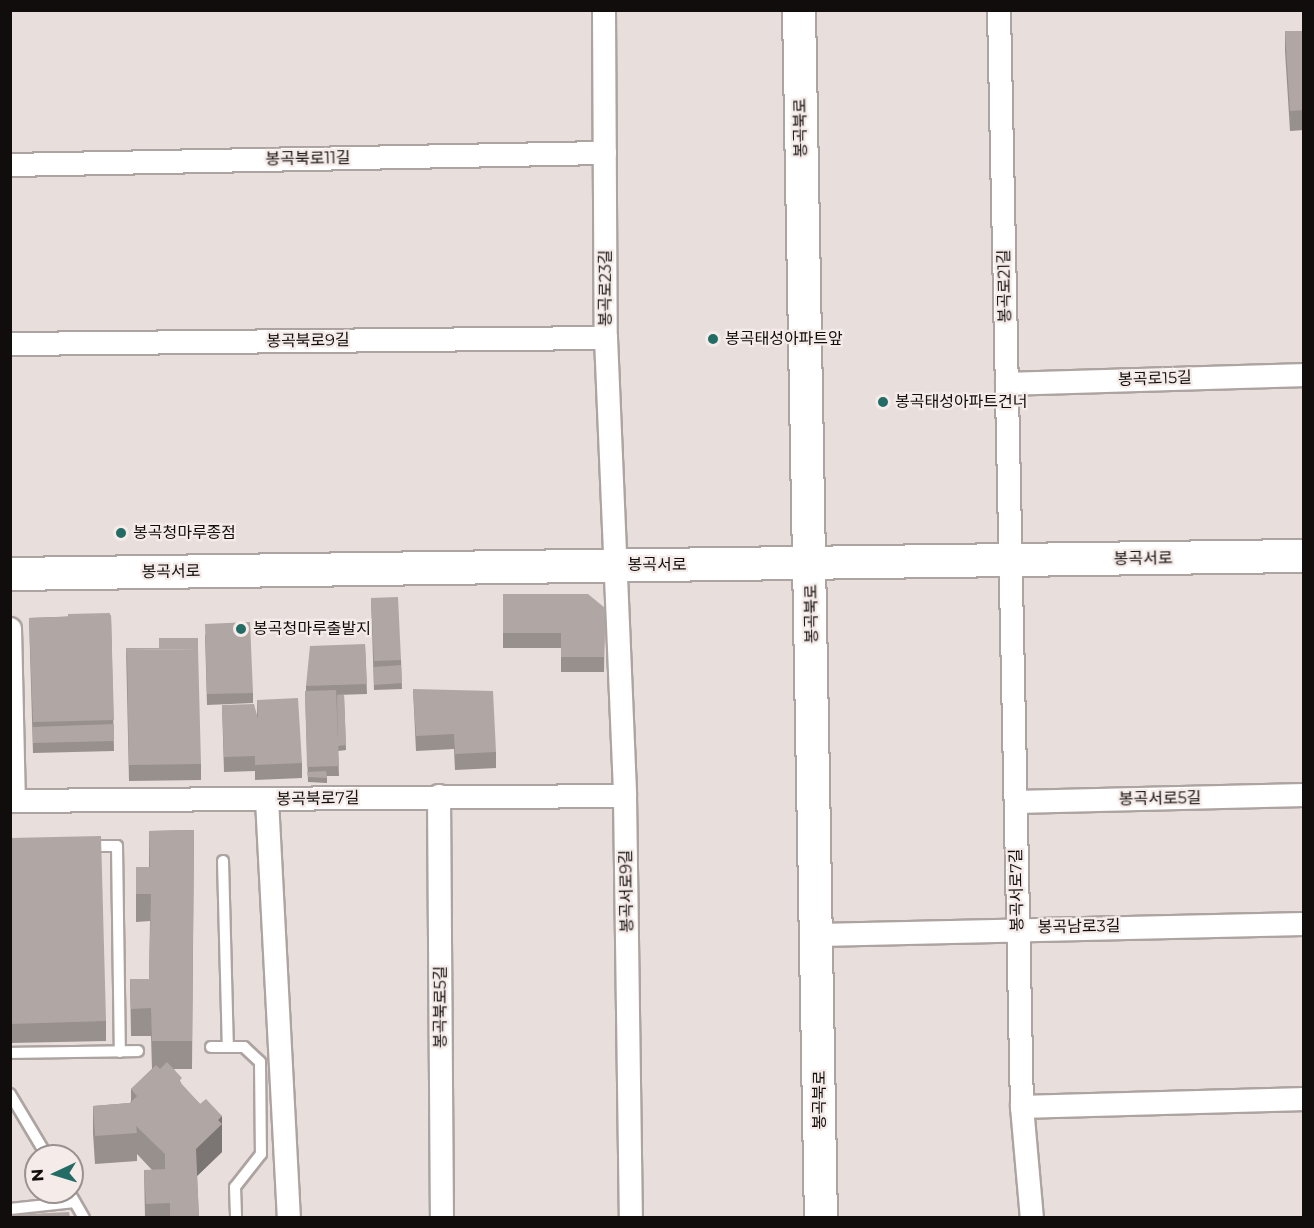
<!DOCTYPE html>
<meta charset="utf-8">
<style>
body{margin:0}
#map{position:relative;width:1314px;height:1228px;overflow:hidden;background:#e8dedb;font-family:Montserrat,"Noto Sans KR",sans-serif}
div>[style]{position:absolute}
.roads{filter:drop-shadow(2px 0 #ada4a1) drop-shadow(-2px 0 #ada4a1) drop-shadow(0 2px #ada4a1) drop-shadow(0 -2px #ada4a1)}
.lane>*{height:10px;margin:-5px;padding:0 5px;transform-origin:5px;border-radius:5px;background:#fff}
.street>*{height:22px;margin:-11px;padding:0 11px;transform-origin:11px;border-radius:11px;background:#fff}
.secondary>*{height:32px;margin:-16px;padding:0 16px;transform-origin:16px;border-radius:16px;background:#fff}
.wall>*{inset:0;background:#97908d}
.shaded-wall>*{inset:0;background:#7b7573}
.building>*{inset:0;background:#b0a7a4}
.dots>*{width:16px;height:16px;translate:-50% -50%;box-sizing:border-box;border:3px solid #f5ebe8;border-radius:50%}
span{translate:-50% -50%;white-space:nowrap;text-align:center;line-height:1.15;-webkit-text-stroke:4.5px #f5ebe8;paint-order:stroke}
.street-label{font-size:16px;color:#100d0c}
.poi-label{font-size:16px;color:#100d0c}
.left{translate:0 -50%;text-align:left}
.frame{position:absolute;inset:0;border:12px solid #100d0c;pointer-events:none}
.north{position:absolute;left:24px;top:1144px;width:60px;height:60px;box-sizing:border-box;background:#f5ebe8;border:2px solid #999290;border-radius:50%;rotate:266deg;font-size:16px;font-weight:700;line-height:24px;text-align:center;color:#100d0c}
.north::after{content:'';display:block;margin:auto;width:21px;height:27px;background:#226c65;clip-path:polygon(50% 0,100% 100%,50% 72%,0 100%)}
</style>
<div id="map">
<div class="roads">
<div class="lane">
<div style="left:89px;top:846px;width:28px"></div>
<div style="left:117px;top:846px;width:206px;rotate:89.2deg"></div>
<div style="left:223px;top:861px;width:186px;rotate:88.5deg"></div>
<div style="left:211px;top:1047px;width:33px"></div>
<div style="left:244px;top:1047px;width:22px;rotate:43deg"></div>
<div style="left:260px;top:1062px;width:92px;rotate:89.4deg"></div>
<div style="left:261px;top:1154px;width:42px;rotate:128.2deg"></div>
<div style="left:235px;top:1187px;width:31px;rotate:88deg"></div>
<div style="left:10px;top:1053px;width:128px;rotate:-0.9deg"></div>
<div style="left:10px;top:1094px;width:72px;rotate:59.2deg"></div>
<div style="left:69px;top:1192px;width:30px;rotate:60deg"></div>
<div style="left:10px;top:1209px;width:65px;rotate:-6.1deg"></div>
</div>
<div class="street">
<div style="left:604px;top:10px;width:328px;rotate:89.7deg"></div>
<div style="left:606px;top:338px;width:458px;rotate:87.6deg"></div>
<div style="left:625px;top:796px;width:422px;rotate:89.2deg"></div>
<div style="left:999px;top:10px;width:1097px;rotate:88.8deg"></div>
<div style="left:1022px;top:1107px;width:111px;rotate:84.9deg"></div>
<div style="left:10px;top:165px;width:595px;rotate:-1.16deg"></div>
<div style="left:10px;top:344px;width:596px;rotate:-0.58deg"></div>
<div style="left:1007px;top:384px;width:297px;rotate:-1.7deg"></div>
<div style="left:10px;top:629px;width:172px;rotate:88.7deg"></div>
<div style="left:439px;top:796px;width:422px;rotate:89.6deg"></div>
<div style="left:267px;top:800px;width:419px;rotate:87deg"></div>
<div style="left:10px;top:801px;width:615px;rotate:-0.47deg"></div>
<div style="left:1016px;top:802px;width:288px;rotate:-1.4deg"></div>
<div style="left:819px;top:935px;width:485px;rotate:-1.3deg"></div>
<div style="left:1022px;top:1107px;width:282px;rotate:-1.6deg"></div>
</div>
<div class="secondary">
<div style="left:799px;top:10px;width:1208px;rotate:88.96deg"></div>
<div style="left:10px;top:574px;width:1294px;rotate:-0.8deg"></div>
</div>
</div>
<div class="wall">
<div style="clip-path:polygon(1285px 31px,1304px 31px,1304px 130px,1290px 131px,1285px 51px)"></div>
<div style="clip-path:polygon(503px 594px,605px 608px,604px 672px,561px 672px,561px 648px,503px 648px)"></div>
<div style="clip-path:polygon(371px 598px,401px 660px,402px 689px,374px 690px)"></div>
<div style="clip-path:polygon(111px 615px,114px 751px,33px 753px,29px 618px)"></div>
<div style="clip-path:polygon(205px 634px,253px 693px,253px 703px,207px 705px)"></div>
<div style="clip-path:polygon(365px 644px,367px 694px,337px 695px,344px 695px,346px 750px,338px 751px,339px 776px,327px 776px,327px 783px,308px 782px,305px 691px,306px 691px,306px 686px)"></div>
<div style="clip-path:polygon(126px 648px,201px 764px,201px 780px,129px 781px)"></div>
<div style="clip-path:polygon(413px 689px,496px 752px,496px 768px,455px 770px,454px 749px,416px 751px)"></div>
<div style="clip-path:polygon(257px 700px,302px 763px,302px 778px,255px 780px,255px 771px,224px 772px,222px 705px,257px 715px)"></div>
<div style="clip-path:polygon(194px 830px,192px 1069px,174px 1069px,182px 1085px,200px 1104px,222px 1116px,222px 1152px,197px 1176px,199px 1218px,145px 1218px,144px 1170px,152px 1170px,137px 1154px,137px 1161px,95px 1164px,93px 1133px,93px 1106px,130px 1103px,131px 1101px,131px 1089px,152px 1069px,151px 1036px,131px 1036px,130px 979px,149px 979px,150px 921px,136px 922px,136px 867px,149px 867px,149px 831px)"></div>
<div style="clip-path:polygon(10px 838px,106px 1021px,106px 1041px,10px 1043px)"></div>
</div>
<div class="shaded-wall">
<div style="clip-path:polygon(222px 1116px,222px 1152px,196px 1177px,196px 1149px,218px 1120px)"></div>
</div>
<div class="building">
<div style="clip-path:polygon(1285px 31px,1304px 31px,1304px 110px,1290px 111px)"></div>
<div style="clip-path:polygon(503px 594px,588px 594px,605px 608px,604px 657px,561px 657px,561px 633px,503px 633px)"></div>
<div style="clip-path:polygon(398px 597px,401px 660px,374px 661px,371px 598px)"></div>
<div style="clip-path:polygon(110px 613px,110px 615px,68px 617px,68px 614px)"></div>
<div style="clip-path:polygon(111px 615px,114px 720px,33px 722px,29px 618px)"></div>
<div style="clip-path:polygon(250px 622px,253px 693px,207px 694px,205px 624px)"></div>
<div style="clip-path:polygon(159px 638px,198px 638px,198px 649px,127px 650px,127px 660px,126px 648px,159px 648px)"></div>
<div style="clip-path:polygon(365px 644px,367px 684px,306px 686px,310px 646px)"></div>
<div style="clip-path:polygon(198px 649px,201px 764px,129px 765px,127px 650px)"></div>
<div style="clip-path:polygon(401px 665px,402px 683px,374px 685px,374px 667px)"></div>
<div style="clip-path:polygon(413px 689px,493px 691px,496px 752px,455px 754px,454px 734px,416px 736px)"></div>
<div style="clip-path:polygon(336px 690px,339px 766px,307px 767px,305px 691px)"></div>
<div style="clip-path:polygon(337px 695px,344px 695px,346px 745px,338px 746px)"></div>
<div style="clip-path:polygon(298px 698px,302px 763px,255px 765px,255px 756px,224px 757px,222px 705px,254px 704px,258px 719px,257px 700px)"></div>
<div style="clip-path:polygon(114px 724px,114px 741px,33px 743px,33px 727px)"></div>
<div style="clip-path:polygon(326px 771px,327px 778px,308px 777px,307px 772px)"></div>
<div style="clip-path:polygon(194px 830px,192px 1041px,152px 1041px,151px 1008px,131px 1009px,130px 979px,149px 979px,151px 894px,136px 894px,136px 867px,150px 867px,149px 831px)"></div>
<div style="clip-path:polygon(101px 836px,106px 1021px,10px 1024px,10px 838px)"></div>
<div style="clip-path:polygon(167px 1062px,182px 1078px,179px 1081px,200px 1104px,206px 1099px,222px 1116px,218px 1120px,222px 1124px,196px 1149px,199px 1218px,170px 1218px,170px 1203px,146px 1204px,144px 1170px,165px 1169px,165px 1154px,136px 1126px,137px 1133px,95px 1136px,93px 1106px,130px 1103px,137px 1096px,131px 1089px,156px 1065px,160px 1069px)"></div>
<div style="clip-path:polygon(69px 1212px,70px 1218px,10px 1218px,10px 1215px)"></div>
</div>
<div class="dots">
<div style="left:713px;top:339px;background:#226c65"></div>
<div style="left:883px;top:402px;background:#226c65"></div>
<div style="left:121px;top:533px;background:#226c65"></div>
<div style="left:241px;top:629px;background:#226c65"></div>
</div>
<div class="street-label">
<span style="left:801px;top:128px;rotate:-91deg">봉곡북로</span>
<span style="left:308px;top:159px;rotate:-1deg">봉곡북로11길</span>
<span style="left:1005px;top:286px;rotate:-91deg">봉곡로21길</span>
<span style="left:606px;top:288px;rotate:-90deg">봉곡로23길</span>
<span style="left:308px;top:341px;rotate:-1deg">봉곡북로9길</span>
<span style="left:1155px;top:379px;rotate:-2deg">봉곡로15길</span>
<span style="left:1143px;top:559px;rotate:-1deg">봉곡서로</span>
<span style="left:657px;top:565px">봉곡서로</span>
<span style="left:171px;top:572px;rotate:-1deg">봉곡서로</span>
<span style="left:812px;top:614px;rotate:-91deg">봉곡북로</span>
<span style="left:318px;top:799px;rotate:-1deg">봉곡북로7길</span>
<span style="left:1160px;top:799px;rotate:-1deg">봉곡서로5길</span>
<span style="left:1017px;top:890px;rotate:-91deg">봉곡서로7길</span>
<span style="left:627px;top:891px;rotate:-91deg">봉곡서로9길</span>
<span style="left:1079px;top:927px;rotate:-1deg">봉곡남로3길</span>
<span style="left:441px;top:1007px;rotate:-90deg">봉곡북로5길</span>
<span style="left:820px;top:1100px;rotate:-90deg">봉곡북로</span>
</div>
<div class="poi-label">
<span class="left" style="left:725px;top:339px">봉곡태성아파트앞</span>
<span class="left" style="left:895px;top:402px">봉곡태성아파트건너</span>
<span class="left" style="left:133px;top:533px">봉곡청마루종점</span>
<span class="left" style="left:253px;top:629px">봉곡청마루출발지</span>
</div>
<div class="frame"></div>
<div class="north">N</div>
</div>
